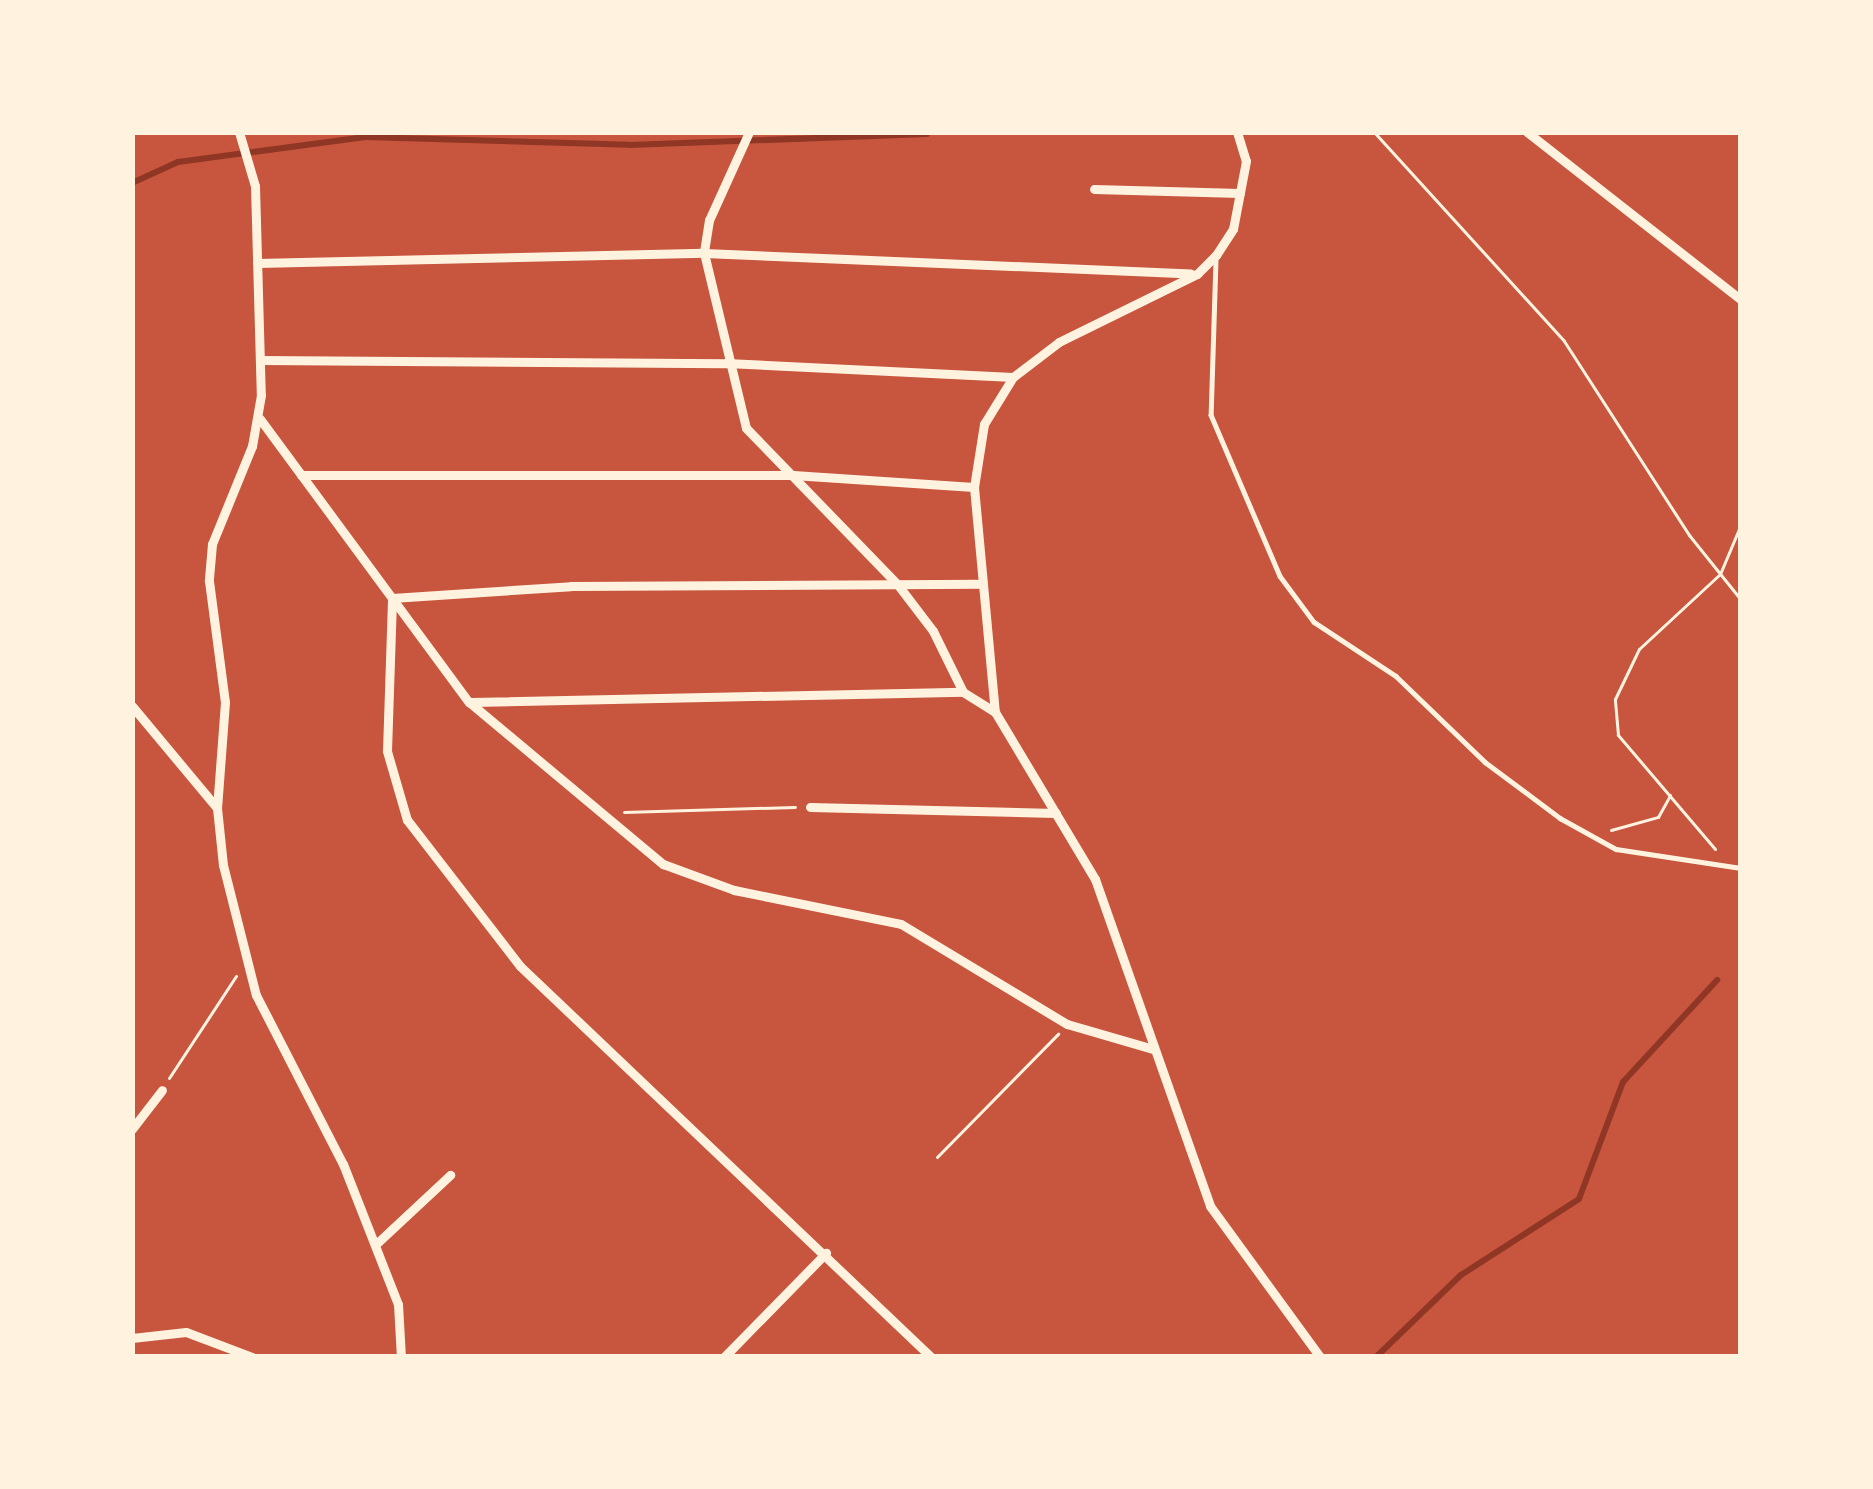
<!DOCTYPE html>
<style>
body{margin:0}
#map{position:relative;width:1873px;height:1489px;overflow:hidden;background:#c8553d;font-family:Bitter,serif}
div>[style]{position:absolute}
.stream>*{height:6px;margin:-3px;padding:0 3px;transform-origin:3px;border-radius:3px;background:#8f3625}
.path>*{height:3px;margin:-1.5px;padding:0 1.5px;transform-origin:1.5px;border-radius:1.5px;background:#fff3e0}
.service>*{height:4.5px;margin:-2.25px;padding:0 2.25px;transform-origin:2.25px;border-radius:2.25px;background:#fff3e0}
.minor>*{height:9px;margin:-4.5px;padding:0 4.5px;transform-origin:4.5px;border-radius:4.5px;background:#fff3e0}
span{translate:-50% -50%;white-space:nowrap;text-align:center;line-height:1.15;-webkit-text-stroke:10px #fff3e0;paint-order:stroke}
.frame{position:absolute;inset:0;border:135px solid #fff3e0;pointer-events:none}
</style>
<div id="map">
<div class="stream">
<div style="left:132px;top:183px;width:51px;rotate:-24.5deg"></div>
<div style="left:178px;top:162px;width:189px;rotate:-7.6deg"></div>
<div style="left:365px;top:137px;width:264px;rotate:1.7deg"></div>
<div style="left:629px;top:145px;width:298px;rotate:-2.1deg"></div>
<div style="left:1376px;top:1357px;width:118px;rotate:-44deg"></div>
<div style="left:1461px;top:1275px;width:140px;rotate:-32.8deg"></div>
<div style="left:1579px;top:1199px;width:125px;rotate:-69.4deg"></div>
<div style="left:1623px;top:1082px;width:139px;rotate:-47.3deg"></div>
</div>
<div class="path">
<div style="left:1374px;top:132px;width:282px;rotate:47.7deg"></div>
<div style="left:1564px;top:341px;width:231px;rotate:57.2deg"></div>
<div style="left:1689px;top:535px;width:83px;rotate:51.3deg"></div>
<div style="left:624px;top:812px;width:171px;rotate:-1.7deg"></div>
<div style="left:1611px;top:830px;width:49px;rotate:-15.5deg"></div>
<div style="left:1658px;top:817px;width:25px;rotate:-61deg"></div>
<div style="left:1715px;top:849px;width:150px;rotate:-130.4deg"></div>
<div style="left:1618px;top:735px;width:36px;rotate:-95deg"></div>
<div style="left:1615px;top:699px;width:55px;rotate:-64.4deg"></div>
<div style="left:1639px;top:649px;width:110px;rotate:-42.8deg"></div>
<div style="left:1720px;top:574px;width:54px;rotate:-67.2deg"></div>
<div style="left:169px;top:1078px;width:122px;rotate:-56.7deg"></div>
<div style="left:937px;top:1157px;width:173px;rotate:-45.5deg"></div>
</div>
<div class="service">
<div style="left:1216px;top:260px;width:155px;rotate:91.8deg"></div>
<div style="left:1211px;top:415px;width:175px;rotate:66.8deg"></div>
<div style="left:1280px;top:576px;width:57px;rotate:53.5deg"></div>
<div style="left:1314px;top:622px;width:98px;rotate:33.4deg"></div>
<div style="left:1396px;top:676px;width:124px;rotate:44deg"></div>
<div style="left:1485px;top:762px;width:94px;rotate:36.7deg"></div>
<div style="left:1560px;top:818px;width:64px;rotate:29deg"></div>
<div style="left:1616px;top:849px;width:126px;rotate:8.6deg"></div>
</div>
<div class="minor">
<div style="left:239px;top:132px;width:56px;rotate:73.5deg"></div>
<div style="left:255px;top:186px;width:209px;rotate:88.4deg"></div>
<div style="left:261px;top:395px;width:52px;rotate:100deg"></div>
<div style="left:252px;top:446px;width:106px;rotate:112.2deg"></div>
<div style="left:212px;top:544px;width:37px;rotate:95deg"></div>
<div style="left:209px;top:581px;width:122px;rotate:82.5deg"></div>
<div style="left:225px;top:702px;width:106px;rotate:94.3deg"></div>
<div style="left:217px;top:808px;width:57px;rotate:84deg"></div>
<div style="left:223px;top:865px;width:134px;rotate:75.8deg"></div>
<div style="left:256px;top:995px;width:190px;rotate:62.8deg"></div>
<div style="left:343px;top:1164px;width:150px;rotate:68.6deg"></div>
<div style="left:398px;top:1304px;width:53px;rotate:86.8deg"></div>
<div style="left:749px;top:132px;width:97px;rotate:114.4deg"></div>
<div style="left:709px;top:220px;width:33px;rotate:99deg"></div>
<div style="left:704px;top:253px;width:180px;rotate:76.5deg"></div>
<div style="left:746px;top:428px;width:219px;rotate:45.9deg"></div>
<div style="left:898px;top:585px;width:58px;rotate:52.7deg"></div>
<div style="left:933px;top:631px;width:68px;rotate:63.8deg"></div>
<div style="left:963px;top:692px;width:38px;rotate:32deg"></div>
<div style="left:1237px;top:132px;width:30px;rotate:73deg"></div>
<div style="left:1246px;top:161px;width:69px;rotate:100.8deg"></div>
<div style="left:1233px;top:229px;width:31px;rotate:123deg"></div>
<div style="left:1216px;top:255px;width:27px;rotate:135deg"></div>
<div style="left:1197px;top:274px;width:154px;rotate:153.8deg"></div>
<div style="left:1059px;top:342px;width:58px;rotate:142.7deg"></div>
<div style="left:1013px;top:377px;width:55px;rotate:121.7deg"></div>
<div style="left:984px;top:424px;width:64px;rotate:99deg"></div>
<div style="left:974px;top:487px;width:226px;rotate:84.7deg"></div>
<div style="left:995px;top:712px;width:195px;rotate:59.1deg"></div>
<div style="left:1095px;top:879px;width:347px;rotate:70.6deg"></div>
<div style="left:1210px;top:1206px;width:187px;rotate:53.9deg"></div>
<div style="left:1527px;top:132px;width:272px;rotate:38.1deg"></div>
<div style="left:1094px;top:189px;width:146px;rotate:1.6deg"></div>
<div style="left:257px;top:263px;width:447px;rotate:-1.3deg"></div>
<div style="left:704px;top:253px;width:487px;rotate:2.4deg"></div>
<div style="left:260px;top:360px;width:466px;rotate:0.4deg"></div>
<div style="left:726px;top:363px;width:287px;rotate:2.8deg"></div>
<div style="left:260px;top:419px;width:352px;rotate:53.6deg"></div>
<div style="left:469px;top:702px;width:253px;rotate:39.9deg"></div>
<div style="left:663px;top:864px;width:76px;rotate:20.1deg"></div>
<div style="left:734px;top:890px;width:170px;rotate:11.5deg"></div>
<div style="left:901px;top:924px;width:194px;rotate:31.1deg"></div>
<div style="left:1067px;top:1024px;width:90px;rotate:16.2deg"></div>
<div style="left:301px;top:475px;width:492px"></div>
<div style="left:793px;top:475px;width:181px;rotate:3.8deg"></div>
<div style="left:471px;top:702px;width:492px;rotate:-1.2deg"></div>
<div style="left:132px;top:706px;width:133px;rotate:50.2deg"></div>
<div style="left:810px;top:807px;width:246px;rotate:1.4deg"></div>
<div style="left:132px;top:1129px;width:49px;rotate:-52.4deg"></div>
<div style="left:375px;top:1245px;width:103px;rotate:-43deg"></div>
<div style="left:132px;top:1338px;width:54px;rotate:-6.3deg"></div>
<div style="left:186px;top:1332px;width:71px;rotate:20.7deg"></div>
<div style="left:724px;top:1357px;width:146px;rotate:-45.6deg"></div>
<div style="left:931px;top:1357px;width:567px;rotate:-136.43deg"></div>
<div style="left:520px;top:966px;width:185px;rotate:-127.7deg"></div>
<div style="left:407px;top:820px;width:72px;rotate:-106.2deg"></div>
<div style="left:387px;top:751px;width:153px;rotate:-88.1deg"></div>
<div style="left:392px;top:598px;width:179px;rotate:-3.8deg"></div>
<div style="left:571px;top:586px;width:410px;rotate:-0.3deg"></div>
</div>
<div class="frame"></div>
</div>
